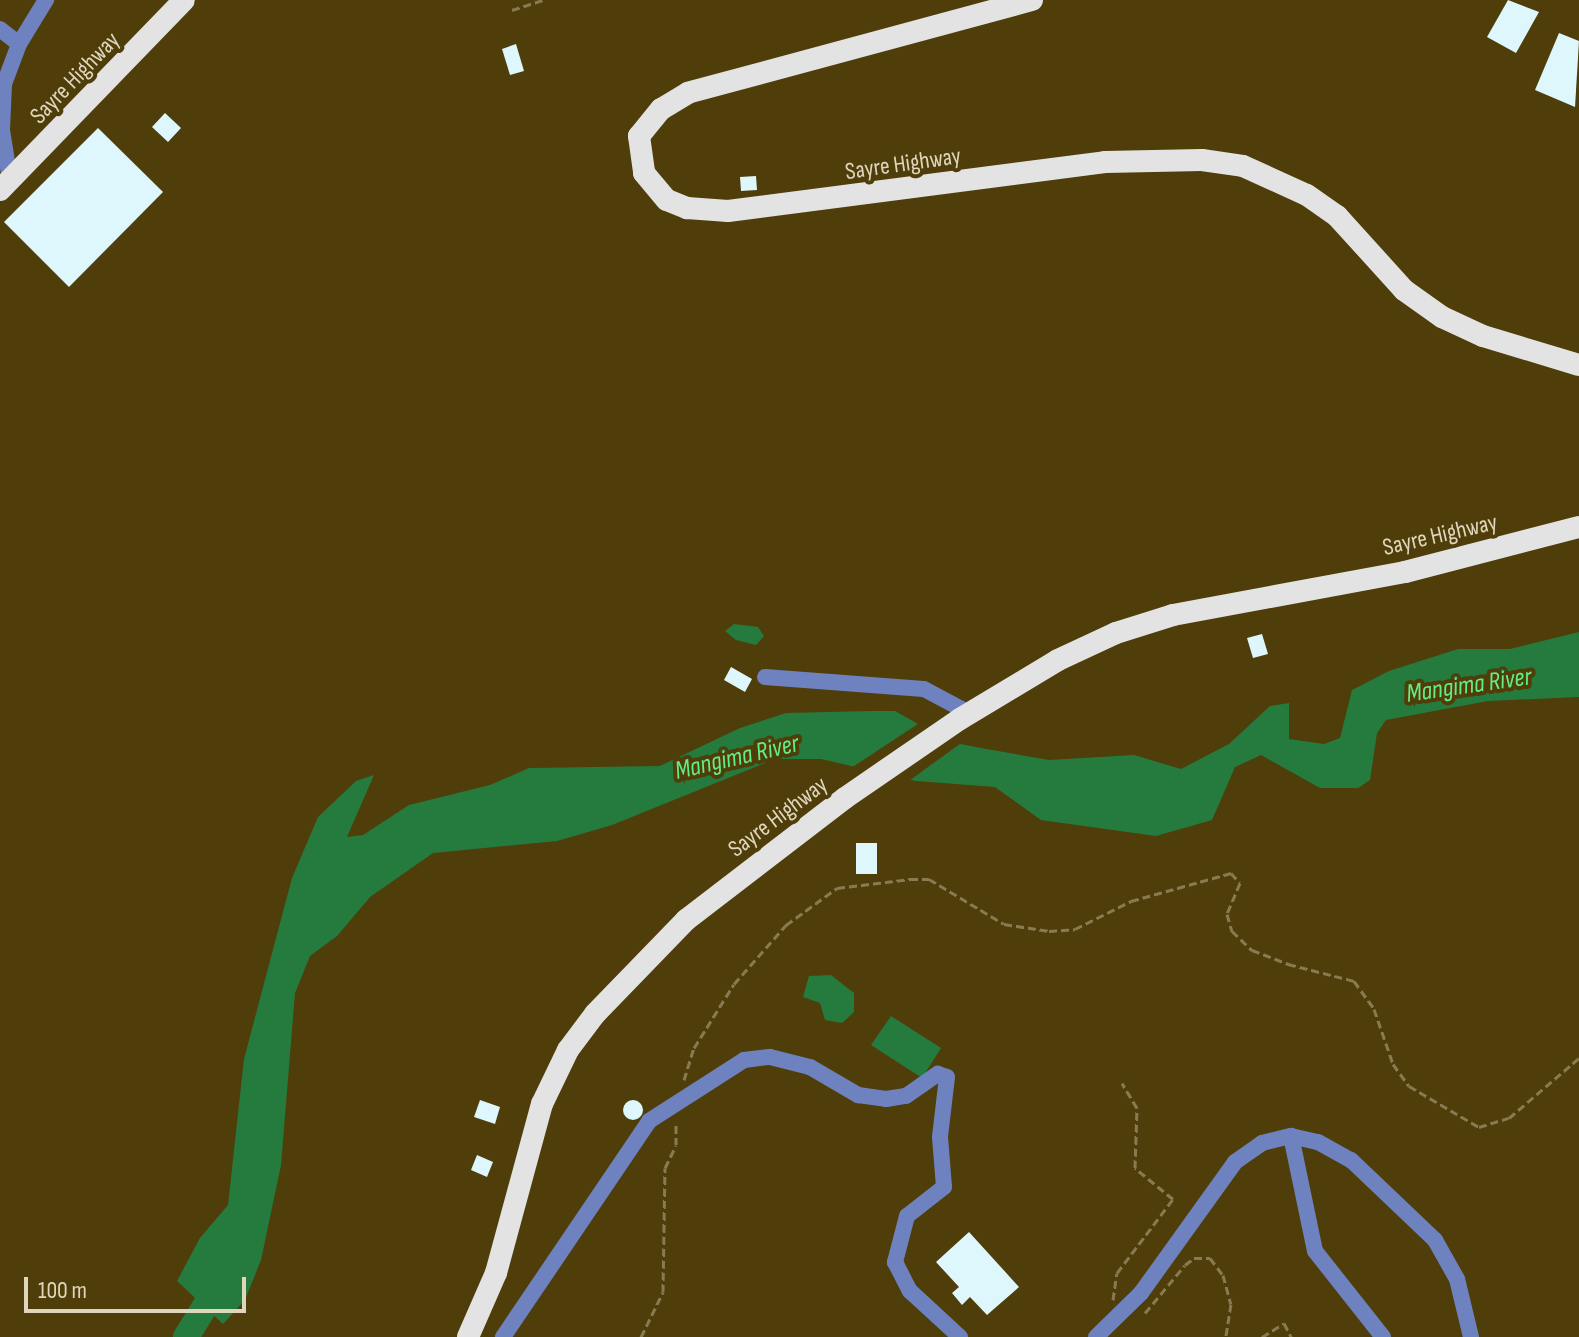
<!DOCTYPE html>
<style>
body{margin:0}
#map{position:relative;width:1579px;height:1337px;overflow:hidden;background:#4f3e0a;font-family:"Sofia Sans Condensed",sans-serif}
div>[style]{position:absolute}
.water>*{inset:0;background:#257b3e}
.pier>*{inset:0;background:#4f3e0a}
.river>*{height:26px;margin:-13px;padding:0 13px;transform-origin:13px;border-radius:13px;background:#257b3e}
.building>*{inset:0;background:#ddf7fc}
.round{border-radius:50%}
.path>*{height:3px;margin-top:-1.5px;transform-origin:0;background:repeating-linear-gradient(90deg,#887a51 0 8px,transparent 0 12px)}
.minor>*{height:16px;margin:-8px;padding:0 8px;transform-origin:8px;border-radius:8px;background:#6e82c0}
.highway>*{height:22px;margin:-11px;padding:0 11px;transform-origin:11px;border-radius:11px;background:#e3e3e3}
span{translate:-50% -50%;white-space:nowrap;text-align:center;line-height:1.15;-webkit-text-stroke:8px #4f3e0a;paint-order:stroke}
.street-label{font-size:24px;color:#e0d6bd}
.water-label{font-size:26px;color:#63ed87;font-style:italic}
.scale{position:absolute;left:24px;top:1277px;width:222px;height:36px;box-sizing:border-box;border:4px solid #e0d6bd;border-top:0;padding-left:10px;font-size:24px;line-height:28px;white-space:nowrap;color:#e0d6bd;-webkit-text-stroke:6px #4f3e0a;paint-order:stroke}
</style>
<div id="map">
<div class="water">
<div style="clip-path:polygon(734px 624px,758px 627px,764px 636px,756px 645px,736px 640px,725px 631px)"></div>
<div style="clip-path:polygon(1579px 632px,1579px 697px,1488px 701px,1386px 720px,1377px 733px,1370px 780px,1358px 788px,1320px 788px,1261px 755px,1235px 767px,1212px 820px,1156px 836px,1041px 820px,995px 787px,916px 781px,821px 759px,775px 759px,612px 825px,557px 841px,433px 853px,370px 897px,337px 936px,310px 956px,295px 993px,281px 1165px,261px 1260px,245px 1300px,223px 1324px,177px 1281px,200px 1238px,228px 1205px,244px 1059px,292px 878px,318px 817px,356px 781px,374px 775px,347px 837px,363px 835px,409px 805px,490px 785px,529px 768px,660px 766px,740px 728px,786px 713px,871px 711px,895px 711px,950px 742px,981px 748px,1049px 760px,1134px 755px,1181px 769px,1229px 744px,1270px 706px,1289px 703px,1289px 739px,1324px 744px,1340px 738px,1352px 690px,1389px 671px,1458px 649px,1510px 649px)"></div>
<div style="clip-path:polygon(831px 975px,854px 993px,854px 1012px,842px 1023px,825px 1020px,820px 1003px,803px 997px,809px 976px)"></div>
<div style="clip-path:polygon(891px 1016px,941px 1048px,922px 1078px,871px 1045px)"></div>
</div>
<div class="pier">
<div style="clip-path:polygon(924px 720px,964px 741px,906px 783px,848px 770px)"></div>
</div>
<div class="river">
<div style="left:186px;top:1337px;width:68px;rotate:-58.2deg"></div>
</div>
<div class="building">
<div style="clip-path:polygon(1508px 0,1539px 12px,1516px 53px,1487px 37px)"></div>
<div style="clip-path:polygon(1559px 33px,1579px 41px,1575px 107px,1535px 90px)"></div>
<div style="clip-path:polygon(516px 44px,524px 71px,510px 75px,502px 49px)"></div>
<div style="clip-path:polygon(165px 113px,181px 128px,168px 142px,152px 127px)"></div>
<div style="clip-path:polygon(98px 128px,163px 192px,69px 287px,4px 222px)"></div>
<div style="clip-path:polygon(756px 176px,757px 190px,741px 191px,740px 177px)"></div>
<div style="clip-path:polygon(1262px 634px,1268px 654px,1253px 658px,1247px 638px)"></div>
<div style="clip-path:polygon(731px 667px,752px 679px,745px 692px,724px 680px)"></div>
<div style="clip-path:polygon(856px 843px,877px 843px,877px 874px,856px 874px)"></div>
<div class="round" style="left:623px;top:1100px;width:20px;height:20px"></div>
<div style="clip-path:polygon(480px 1100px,500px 1107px,495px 1124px,474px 1117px)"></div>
<div style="clip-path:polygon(477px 1155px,493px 1162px,487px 1177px,471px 1170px)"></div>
<div style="clip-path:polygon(969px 1232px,1019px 1287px,987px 1315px,970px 1297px,962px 1305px,952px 1293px,959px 1287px,936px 1262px)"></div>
</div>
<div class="path">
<div style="left:512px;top:10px;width:33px;rotate:-18deg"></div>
<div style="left:684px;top:1080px;width:34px;rotate:-73deg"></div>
<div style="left:694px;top:1048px;width:75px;rotate:-58deg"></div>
<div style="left:734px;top:984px;width:79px;rotate:-48.6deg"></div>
<div style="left:786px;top:925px;width:63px;rotate:-36deg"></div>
<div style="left:837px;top:888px;width:74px;rotate:-7deg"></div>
<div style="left:910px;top:879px;width:19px"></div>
<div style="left:929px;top:879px;width:87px;rotate:31deg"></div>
<div style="left:1004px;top:924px;width:46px;rotate:8.8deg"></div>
<div style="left:1049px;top:931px;width:26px;rotate:-4deg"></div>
<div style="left:1075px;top:929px;width:63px;rotate:-26.6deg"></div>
<div style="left:1131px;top:901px;width:104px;rotate:-15.6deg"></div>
<div style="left:1231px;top:873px;width:13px;rotate:48deg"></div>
<div style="left:1240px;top:883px;width:34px;rotate:113deg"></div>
<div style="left:1227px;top:914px;width:18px;rotate:74deg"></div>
<div style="left:1232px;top:931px;width:28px;rotate:44deg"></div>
<div style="left:1252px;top:950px;width:39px;rotate:21deg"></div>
<div style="left:1288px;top:964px;width:68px;rotate:14.4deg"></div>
<div style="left:1354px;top:981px;width:34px;rotate:54deg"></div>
<div style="left:1374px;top:1009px;width:58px;rotate:70.9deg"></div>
<div style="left:1393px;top:1064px;width:27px;rotate:54deg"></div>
<div style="left:1409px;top:1086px;width:81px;rotate:30.4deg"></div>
<div style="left:1479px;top:1127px;width:31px;rotate:-17deg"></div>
<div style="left:1509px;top:1118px;width:92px;rotate:-40.6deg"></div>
<div style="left:1113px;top:1300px;width:27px;rotate:-82deg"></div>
<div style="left:1117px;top:1273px;width:93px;rotate:-52.9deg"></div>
<div style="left:1173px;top:1199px;width:49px;rotate:-140.8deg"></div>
<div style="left:1135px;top:1168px;width:60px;rotate:-88.1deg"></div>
<div style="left:1137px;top:1108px;width:29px;rotate:-121deg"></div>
<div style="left:1145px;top:1313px;width:62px;rotate:-50.2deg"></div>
<div style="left:1185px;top:1265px;width:11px;rotate:-38deg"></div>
<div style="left:1194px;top:1258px;width:16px"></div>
<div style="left:1210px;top:1258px;width:21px;rotate:53deg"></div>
<div style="left:1223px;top:1275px;width:30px;rotate:75deg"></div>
<div style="left:1231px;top:1304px;width:33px;rotate:99deg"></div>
<div style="left:641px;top:1337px;width:50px;rotate:-63.9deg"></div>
<div style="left:663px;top:1292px;width:124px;rotate:-89.1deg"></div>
<div style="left:665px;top:1168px;width:25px;rotate:-64deg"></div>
<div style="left:676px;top:1145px;width:23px;rotate:-90deg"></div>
<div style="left:1262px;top:1337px;width:26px;rotate:-32deg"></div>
<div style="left:1284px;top:1323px;width:16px;rotate:63deg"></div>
</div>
<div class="minor">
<div style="left:0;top:29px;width:24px;rotate:38deg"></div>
<div style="left:10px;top:180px;width:51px;rotate:-99.1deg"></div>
<div style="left:2px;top:130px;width:46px;rotate:-87.5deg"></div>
<div style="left:4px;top:84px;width:43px;rotate:-69.4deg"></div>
<div style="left:19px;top:44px;width:52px;rotate:-58.5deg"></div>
<div style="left:765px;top:677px;width:159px;rotate:4.3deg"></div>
<div style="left:924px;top:689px;width:51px;rotate:28.1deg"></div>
<div style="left:1291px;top:1136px;width:117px;rotate:78.2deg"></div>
<div style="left:1315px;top:1251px;width:110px;rotate:51.7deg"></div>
<div style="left:503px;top:1337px;width:261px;rotate:-55.9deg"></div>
<div style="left:649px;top:1121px;width:113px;rotate:-32.7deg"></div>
<div style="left:744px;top:1060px;width:26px;rotate:-7deg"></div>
<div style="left:770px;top:1057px;width:41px;rotate:14deg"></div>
<div style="left:810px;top:1067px;width:56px;rotate:30.3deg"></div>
<div style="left:858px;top:1095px;width:28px;rotate:8deg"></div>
<div style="left:886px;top:1099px;width:20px;rotate:-9deg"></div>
<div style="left:906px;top:1096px;width:39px;rotate:-35deg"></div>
<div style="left:938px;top:1074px;width:9px;rotate:18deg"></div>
<div style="left:947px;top:1077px;width:60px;rotate:96.7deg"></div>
<div style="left:940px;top:1137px;width:50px;rotate:85.4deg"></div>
<div style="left:944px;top:1187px;width:47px;rotate:141.9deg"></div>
<div style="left:907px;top:1216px;width:48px;rotate:104.6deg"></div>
<div style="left:895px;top:1262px;width:33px;rotate:63deg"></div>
<div style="left:910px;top:1291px;width:68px;rotate:42.6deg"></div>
<div style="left:1096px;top:1337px;width:63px;rotate:-44.4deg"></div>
<div style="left:1141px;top:1293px;width:161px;rotate:-54.3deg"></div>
<div style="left:1235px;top:1162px;width:33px;rotate:-35deg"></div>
<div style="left:1262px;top:1143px;width:30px;rotate:-14deg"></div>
<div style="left:1291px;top:1136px;width:28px;rotate:13deg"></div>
<div style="left:1318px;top:1142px;width:38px;rotate:29deg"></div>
<div style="left:1351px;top:1160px;width:116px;rotate:43.6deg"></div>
<div style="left:1435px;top:1240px;width:45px;rotate:60.6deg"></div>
<div style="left:1457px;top:1279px;width:60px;rotate:76.4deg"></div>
</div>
<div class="highway">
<div style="left:1032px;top:0;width:356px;rotate:164.9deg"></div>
<div style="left:688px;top:93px;width:31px;rotate:149deg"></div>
<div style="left:661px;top:109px;width:35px;rotate:129deg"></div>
<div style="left:639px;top:136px;width:37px;rotate:82deg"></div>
<div style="left:644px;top:173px;width:35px;rotate:50deg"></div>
<div style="left:667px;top:200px;width:22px;rotate:22deg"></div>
<div style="left:687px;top:208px;width:41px;rotate:4.2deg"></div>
<div style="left:728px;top:211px;width:380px;rotate:-7.4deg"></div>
<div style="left:1105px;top:162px;width:97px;rotate:-1.2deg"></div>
<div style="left:1202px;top:160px;width:41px;rotate:8.3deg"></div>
<div style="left:1243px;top:166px;width:70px;rotate:24.4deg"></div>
<div style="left:1307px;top:195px;width:37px;rotate:35deg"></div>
<div style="left:1337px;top:216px;width:100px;rotate:47.8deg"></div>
<div style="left:1404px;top:290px;width:47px;rotate:35.4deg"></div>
<div style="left:1442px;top:317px;width:45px;rotate:24.9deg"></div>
<div style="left:1483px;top:336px;width:100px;rotate:16.8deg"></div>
<div style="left:0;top:190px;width:264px;rotate:-45.9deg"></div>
<div style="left:468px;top:1337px;width:70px;rotate:-66.4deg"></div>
<div style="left:496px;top:1273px;width:175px;rotate:-74.8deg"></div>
<div style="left:542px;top:1104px;width:60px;rotate:-64.3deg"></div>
<div style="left:568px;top:1050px;width:45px;rotate:-53.1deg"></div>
<div style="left:595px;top:1014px;width:131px;rotate:-45.9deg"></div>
<div style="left:686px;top:920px;width:200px;rotate:-37.5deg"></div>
<div style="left:845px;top:798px;width:140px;rotate:-34.5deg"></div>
<div style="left:960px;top:719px;width:114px;rotate:-31deg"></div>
<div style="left:1058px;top:660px;width:64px;rotate:-25deg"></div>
<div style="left:1116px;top:633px;width:60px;rotate:-17.5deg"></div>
<div style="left:1173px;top:615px;width:236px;rotate:-10.5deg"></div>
<div style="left:1405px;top:572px;width:180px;rotate:-14.5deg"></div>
</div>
<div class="street-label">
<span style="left:75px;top:78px;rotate:-46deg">Sayre Highway</span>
<span style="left:903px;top:164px;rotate:-8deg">Sayre Highway</span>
<span style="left:1440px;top:535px;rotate:-13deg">Sayre Highway</span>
<span style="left:778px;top:817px;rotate:-37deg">Sayre Highway</span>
</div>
<div class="water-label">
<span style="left:1469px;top:686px;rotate:-8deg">Mangima River</span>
<span style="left:737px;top:758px;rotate:-13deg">Mangima River</span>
</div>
<div class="scale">100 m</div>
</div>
